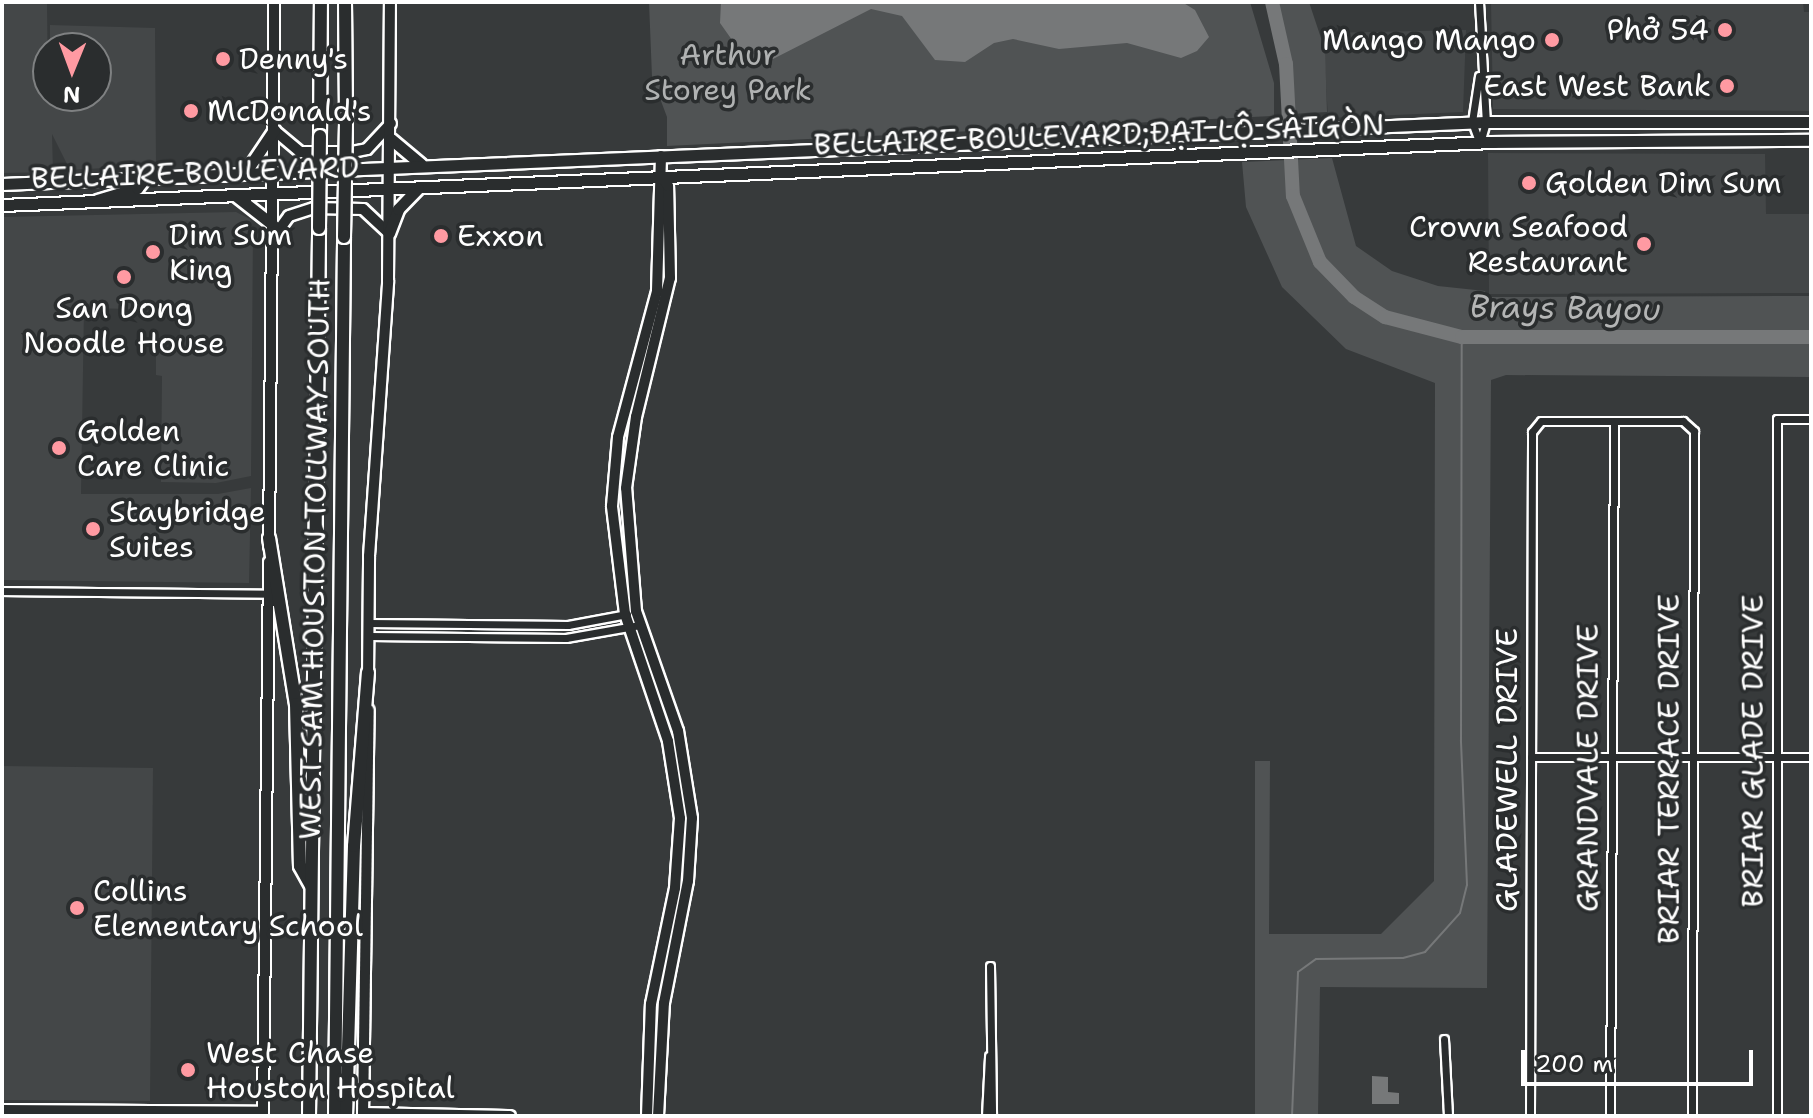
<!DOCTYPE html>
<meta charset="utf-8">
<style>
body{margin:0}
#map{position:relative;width:1813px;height:1118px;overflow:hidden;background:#373a3b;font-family:"Shantell Sans",sans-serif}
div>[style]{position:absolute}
.built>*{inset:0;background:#444748}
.green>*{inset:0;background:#505354}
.water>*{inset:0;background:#767879}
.stream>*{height:2px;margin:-1px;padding:0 1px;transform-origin:1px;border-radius:1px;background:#767879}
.river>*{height:14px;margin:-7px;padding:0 7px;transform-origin:7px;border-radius:7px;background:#767879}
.roads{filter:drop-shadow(2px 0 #fff) drop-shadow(-2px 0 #fff) drop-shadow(0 2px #fff) drop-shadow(0 -2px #fff)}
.street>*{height:7px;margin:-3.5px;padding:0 3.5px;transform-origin:3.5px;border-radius:3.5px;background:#2a2d2e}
.secondary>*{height:10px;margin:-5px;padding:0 5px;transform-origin:5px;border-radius:5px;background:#2a2d2e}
.primary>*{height:11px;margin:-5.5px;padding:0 5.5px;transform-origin:5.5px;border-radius:5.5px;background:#2a2d2e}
.highway>*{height:12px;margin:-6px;padding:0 6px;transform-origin:6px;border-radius:6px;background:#2a2d2e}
.bridges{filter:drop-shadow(2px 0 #fff) drop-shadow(-2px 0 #fff) drop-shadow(0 2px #fff) drop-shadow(0 -2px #fff)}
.highway-bridge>*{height:12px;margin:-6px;padding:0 6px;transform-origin:6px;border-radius:6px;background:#2a2d2e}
.dots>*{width:22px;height:22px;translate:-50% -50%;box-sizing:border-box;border:4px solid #2a2d2e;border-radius:50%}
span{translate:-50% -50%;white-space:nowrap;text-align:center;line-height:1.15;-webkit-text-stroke:7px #2a2d2e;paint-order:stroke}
.poi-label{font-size:30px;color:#fff}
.right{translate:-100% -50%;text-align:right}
.left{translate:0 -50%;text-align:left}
.park-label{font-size:30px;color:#b0b2b2}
.street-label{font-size:30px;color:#fff}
.water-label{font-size:32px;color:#b4b5b5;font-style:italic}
.frame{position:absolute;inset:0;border:4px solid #fff;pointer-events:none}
.north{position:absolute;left:32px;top:32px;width:80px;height:80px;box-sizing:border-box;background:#2a2d2e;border:2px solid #7f8182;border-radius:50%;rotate:181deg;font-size:22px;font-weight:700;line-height:32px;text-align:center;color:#fff}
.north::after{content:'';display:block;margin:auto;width:28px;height:36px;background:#ff9aa2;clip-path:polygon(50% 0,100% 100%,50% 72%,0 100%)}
.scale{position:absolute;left:1521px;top:1050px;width:232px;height:36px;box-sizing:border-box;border:4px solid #fff;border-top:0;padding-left:10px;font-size:24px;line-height:28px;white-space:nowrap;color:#fff;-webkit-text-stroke:6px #2a2d2e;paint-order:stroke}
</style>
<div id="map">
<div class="built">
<div style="clip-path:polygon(2px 2px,47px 2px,48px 96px,96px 96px,96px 48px,50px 48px,50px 25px,155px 28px,156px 165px,70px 170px,52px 134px,53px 172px,2px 173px)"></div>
<div style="clip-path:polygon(1491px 2px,1803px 2px,1804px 12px,1811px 12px,1811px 111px,1493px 109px)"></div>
<div style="clip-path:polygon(1466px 30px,1463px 112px,1328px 118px,1323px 33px)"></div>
<div style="clip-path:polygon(1488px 153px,1765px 154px,1766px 214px,1811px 214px,1811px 293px,1489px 294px)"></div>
<div style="clip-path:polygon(236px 212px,250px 219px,253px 232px,251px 476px,216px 483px,161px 482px,162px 376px,156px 375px,156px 349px,179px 350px,181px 310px,84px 308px,81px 494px,218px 494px,251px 488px,249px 583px,2px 580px,2px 217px)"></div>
<div style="clip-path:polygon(2px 766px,153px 768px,150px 1101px,2px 1100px)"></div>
</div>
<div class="green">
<div style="clip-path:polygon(649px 2px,1250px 2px,1274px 83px,1274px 116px,667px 146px,667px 117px,652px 77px)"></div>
<div style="clip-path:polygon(1268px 2px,1309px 2px,1325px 50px,1327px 112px,1291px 114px,1282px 43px)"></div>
<div style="clip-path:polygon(1332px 158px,1356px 246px,1392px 271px,1438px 286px,1485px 291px,1487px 297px,1811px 296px,1811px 377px,1506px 375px,1491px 380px,1487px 988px,1320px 987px,1318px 1116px,1255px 1116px,1255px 761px,1270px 761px,1269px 934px,1381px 934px,1434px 881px,1435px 383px,1346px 349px,1282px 287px,1246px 207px,1242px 162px)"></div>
</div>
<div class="water">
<div style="clip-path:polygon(721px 2px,1182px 2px,1195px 10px,1209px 37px,1197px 51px,1181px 58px,1127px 43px,1059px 49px,1013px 39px,994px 43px,965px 62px,935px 60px,902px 16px,871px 9px,773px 59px,737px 47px,720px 23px)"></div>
<div style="clip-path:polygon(1372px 1076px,1388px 1077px,1388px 1092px,1399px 1093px,1399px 1104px,1372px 1104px)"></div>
</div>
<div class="stream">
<div style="left:1292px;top:1116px;width:144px;rotate:-87.6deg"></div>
<div style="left:1298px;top:972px;width:22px;rotate:-36deg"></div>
<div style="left:1316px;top:959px;width:87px;rotate:-0.7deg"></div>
<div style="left:1403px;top:958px;width:23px;rotate:-15deg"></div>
<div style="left:1425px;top:952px;width:52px;rotate:-48.1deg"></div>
<div style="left:1460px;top:913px;width:29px;rotate:-76deg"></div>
<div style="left:1467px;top:885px;width:145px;rotate:-92.4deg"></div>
<div style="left:1461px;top:740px;width:403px;rotate:-89.9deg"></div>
</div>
<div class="river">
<div style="left:1272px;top:2px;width:64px;rotate:77.3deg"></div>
<div style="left:1286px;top:64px;width:132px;rotate:87deg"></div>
<div style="left:1293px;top:196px;width:71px;rotate:67.8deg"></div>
<div style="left:1320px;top:262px;width:49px;rotate:45.8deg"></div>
<div style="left:1354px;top:297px;width:37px;rotate:33deg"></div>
<div style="left:1385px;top:317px;width:80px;rotate:14.6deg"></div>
<div style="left:1462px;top:337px;width:349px"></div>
</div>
<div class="roads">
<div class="street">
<div style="left:1479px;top:2px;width:120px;rotate:86.7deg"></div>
<div style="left:1486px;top:122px;width:22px;rotate:106deg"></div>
<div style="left:1479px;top:76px;width:47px;rotate:98.7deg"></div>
<div style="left:1472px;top:122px;width:20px;rotate:70deg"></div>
<div style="left:2px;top:591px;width:267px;rotate:0.6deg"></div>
<div style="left:369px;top:623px;width:199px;rotate:0.6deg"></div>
<div style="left:568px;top:625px;width:60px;rotate:-10.6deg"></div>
<div style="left:369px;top:636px;width:197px;rotate:0.6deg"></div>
<div style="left:566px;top:638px;width:75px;rotate:-10deg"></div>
<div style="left:1531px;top:757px;width:280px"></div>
<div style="left:990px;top:966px;width:150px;rotate:89.2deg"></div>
<div style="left:1444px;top:1039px;width:77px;rotate:87deg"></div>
<div style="left:986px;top:1116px;width:60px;rotate:-87.1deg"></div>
<div style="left:1530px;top:1116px;width:684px;rotate:-89.83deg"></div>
<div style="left:1532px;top:432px;width:14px;rotate:-51deg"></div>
<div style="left:1541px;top:421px;width:142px"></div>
<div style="left:1683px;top:421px;width:15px;rotate:42deg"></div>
<div style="left:1694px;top:431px;width:685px;rotate:90.17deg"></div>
<div style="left:1610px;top:1116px;width:695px;rotate:-89.67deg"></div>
<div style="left:1777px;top:1116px;width:697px;rotate:-90deg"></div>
<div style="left:1777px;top:419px;width:34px"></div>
</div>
<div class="secondary">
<div style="left:274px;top:130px;width:34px;rotate:40deg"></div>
<div style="left:300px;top:152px;width:52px"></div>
<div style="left:352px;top:152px;width:15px;rotate:-11deg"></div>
<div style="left:367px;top:149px;width:35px;rotate:-47deg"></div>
<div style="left:273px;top:238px;width:27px;rotate:-54deg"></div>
<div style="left:289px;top:216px;width:26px;rotate:-18deg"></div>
<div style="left:314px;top:208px;width:49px;rotate:1.2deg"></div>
<div style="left:363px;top:209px;width:35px;rotate:43deg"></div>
<div style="left:269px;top:546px;width:544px;rotate:-89.47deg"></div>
<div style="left:368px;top:678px;width:122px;rotate:-89.5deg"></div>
<div style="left:369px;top:556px;width:276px;rotate:-86deg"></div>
<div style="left:388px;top:281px;width:279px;rotate:-89.6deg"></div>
<div style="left:2px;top:1110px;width:261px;rotate:0.4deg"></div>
<div style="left:363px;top:1113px;width:147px;rotate:1.2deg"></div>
<div style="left:263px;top:1116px;width:554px;rotate:-89.38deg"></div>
<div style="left:363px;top:1116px;width:406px;rotate:-89.2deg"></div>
<div style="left:647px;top:1116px;width:112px;rotate:-88deg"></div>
<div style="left:651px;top:1004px;width:118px;rotate:-78.3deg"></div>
<div style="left:675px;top:888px;width:70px;rotate:-85.9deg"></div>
<div style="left:680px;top:818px;width:78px;rotate:-98.9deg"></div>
<div style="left:668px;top:741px;width:134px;rotate:-108.7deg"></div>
<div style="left:625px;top:614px;width:109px;rotate:-96.9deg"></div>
<div style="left:612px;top:506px;width:69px;rotate:-85deg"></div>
<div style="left:618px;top:437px;width:151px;rotate:-75deg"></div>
<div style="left:657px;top:291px;width:135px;rotate:-88.3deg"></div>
<div style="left:658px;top:1116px;width:113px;rotate:-87deg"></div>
<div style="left:664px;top:1003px;width:124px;rotate:-78.9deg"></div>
<div style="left:688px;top:881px;width:63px;rotate:-86.4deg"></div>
<div style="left:692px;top:818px;width:88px;rotate:-99.1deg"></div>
<div style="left:678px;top:731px;width:127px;rotate:-109.3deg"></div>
<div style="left:636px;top:611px;width:123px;rotate:-94.6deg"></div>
<div style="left:626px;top:488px;width:72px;rotate:-82deg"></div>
<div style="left:636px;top:417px;width:143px;rotate:-76.3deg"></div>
<div style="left:670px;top:278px;width:92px;rotate:-91.2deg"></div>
<div style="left:668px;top:186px;width:11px;rotate:-124deg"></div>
</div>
<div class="primary">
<div style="left:391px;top:139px;width:39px;rotate:40deg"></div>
<div style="left:245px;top:173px;width:52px;rotate:-56deg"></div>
<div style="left:2px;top:184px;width:1485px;rotate:-2.39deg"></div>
<div style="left:1486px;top:122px;width:325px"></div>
<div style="left:236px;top:196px;width:47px;rotate:38.1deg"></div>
<div style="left:97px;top:200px;width:42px;rotate:-16.7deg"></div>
<div style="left:137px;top:188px;width:13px;rotate:-51deg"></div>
<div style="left:2px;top:205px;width:1493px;rotate:-2.42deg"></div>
<div style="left:1494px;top:142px;width:317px;rotate:-0.4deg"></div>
<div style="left:389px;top:233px;width:26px;rotate:-69deg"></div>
<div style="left:398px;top:209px;width:29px;rotate:-46deg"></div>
</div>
<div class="highway">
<div style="left:345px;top:2px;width:116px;rotate:89.5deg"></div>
<div style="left:320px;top:136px;width:134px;rotate:-89.6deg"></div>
<div style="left:269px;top:538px;width:168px;rotate:80.8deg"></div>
<div style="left:296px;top:704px;width:162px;rotate:88.6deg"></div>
<div style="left:300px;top:866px;width:23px;rotate:61deg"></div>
<div style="left:309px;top:1116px;width:888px;rotate:-89.35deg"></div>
<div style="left:335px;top:1116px;width:879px;rotate:-89.41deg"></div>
<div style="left:346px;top:1116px;width:270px;rotate:-88.3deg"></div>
<div style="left:354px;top:846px;width:174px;rotate:-85.4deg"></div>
</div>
</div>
<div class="bridges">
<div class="highway-bridge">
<div style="left:319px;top:228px;width:92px;rotate:-89.4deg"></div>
<div style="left:344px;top:237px;width:119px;rotate:-89deg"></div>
</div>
</div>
<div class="dots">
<div style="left:1725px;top:30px;background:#ff9aa2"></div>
<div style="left:1552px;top:40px;background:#ff9aa2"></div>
<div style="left:223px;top:59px;background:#ff9aa2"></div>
<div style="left:1727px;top:86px;background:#ff9aa2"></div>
<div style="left:191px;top:111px;background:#ff9aa2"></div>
<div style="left:1529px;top:183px;background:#ff9aa2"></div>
<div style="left:441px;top:236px;background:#ff9aa2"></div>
<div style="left:1644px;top:244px;background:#ff9aa2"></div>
<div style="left:153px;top:252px;background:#ff9aa2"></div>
<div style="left:124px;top:277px;background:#ff9aa2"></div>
<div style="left:59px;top:448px;background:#ff9aa2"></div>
<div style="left:93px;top:529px;background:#ff9aa2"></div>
<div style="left:77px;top:908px;background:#ff9aa2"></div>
<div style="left:188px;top:1070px;background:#ff9aa2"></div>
</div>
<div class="poi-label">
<span class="right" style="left:1709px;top:30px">Phở 54</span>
<span class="right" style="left:1536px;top:40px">Mango Mango</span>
<span class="left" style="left:239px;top:59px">Denny's</span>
<span class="right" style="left:1711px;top:86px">East West Bank</span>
<span class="left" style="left:207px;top:111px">McDonald's</span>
<span class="left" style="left:1545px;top:183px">Golden Dim Sum</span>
<span class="right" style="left:1628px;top:244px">Crown Seafood<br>Restaurant</span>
<span class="left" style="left:169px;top:252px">Dim Sum<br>King</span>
<span class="left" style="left:457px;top:236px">Exxon</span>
<span style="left:124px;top:325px">San Dong<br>Noodle House</span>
<span class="left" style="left:77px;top:448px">Golden<br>Care Clinic</span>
<span class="left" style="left:109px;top:529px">Staybridge<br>Suites</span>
<span class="left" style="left:93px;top:908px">Collins<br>Elementary School</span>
<span class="left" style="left:206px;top:1070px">West Chase<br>Houston Hospital</span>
</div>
<div class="park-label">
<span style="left:728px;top:72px">Arthur<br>Storey Park</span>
</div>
<div class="street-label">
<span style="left:1099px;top:135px;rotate:-2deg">BELLAIRE BOULEVARD;ĐẠI LỘ SÀIGÒN</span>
<span style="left:195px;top:173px;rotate:-2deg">BELLAIRE BOULEVARD</span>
<span style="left:315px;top:559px;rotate:-89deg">WEST SAM HOUSTON TOLLWAY SOUTH</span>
<span style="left:1753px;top:751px;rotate:-90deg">BRIAR GLADE DRIVE</span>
<span style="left:1588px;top:768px;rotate:-90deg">GRANDVALE DRIVE</span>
<span style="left:1669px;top:769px;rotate:-90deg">BRIAR TERRACE DRIVE</span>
<span style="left:1507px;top:770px;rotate:-90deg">GLADEWELL DRIVE</span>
</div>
<div class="water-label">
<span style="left:1565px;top:308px;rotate:1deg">Brays Bayou</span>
</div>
<div class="frame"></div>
<div class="north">N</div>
<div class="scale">200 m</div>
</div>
